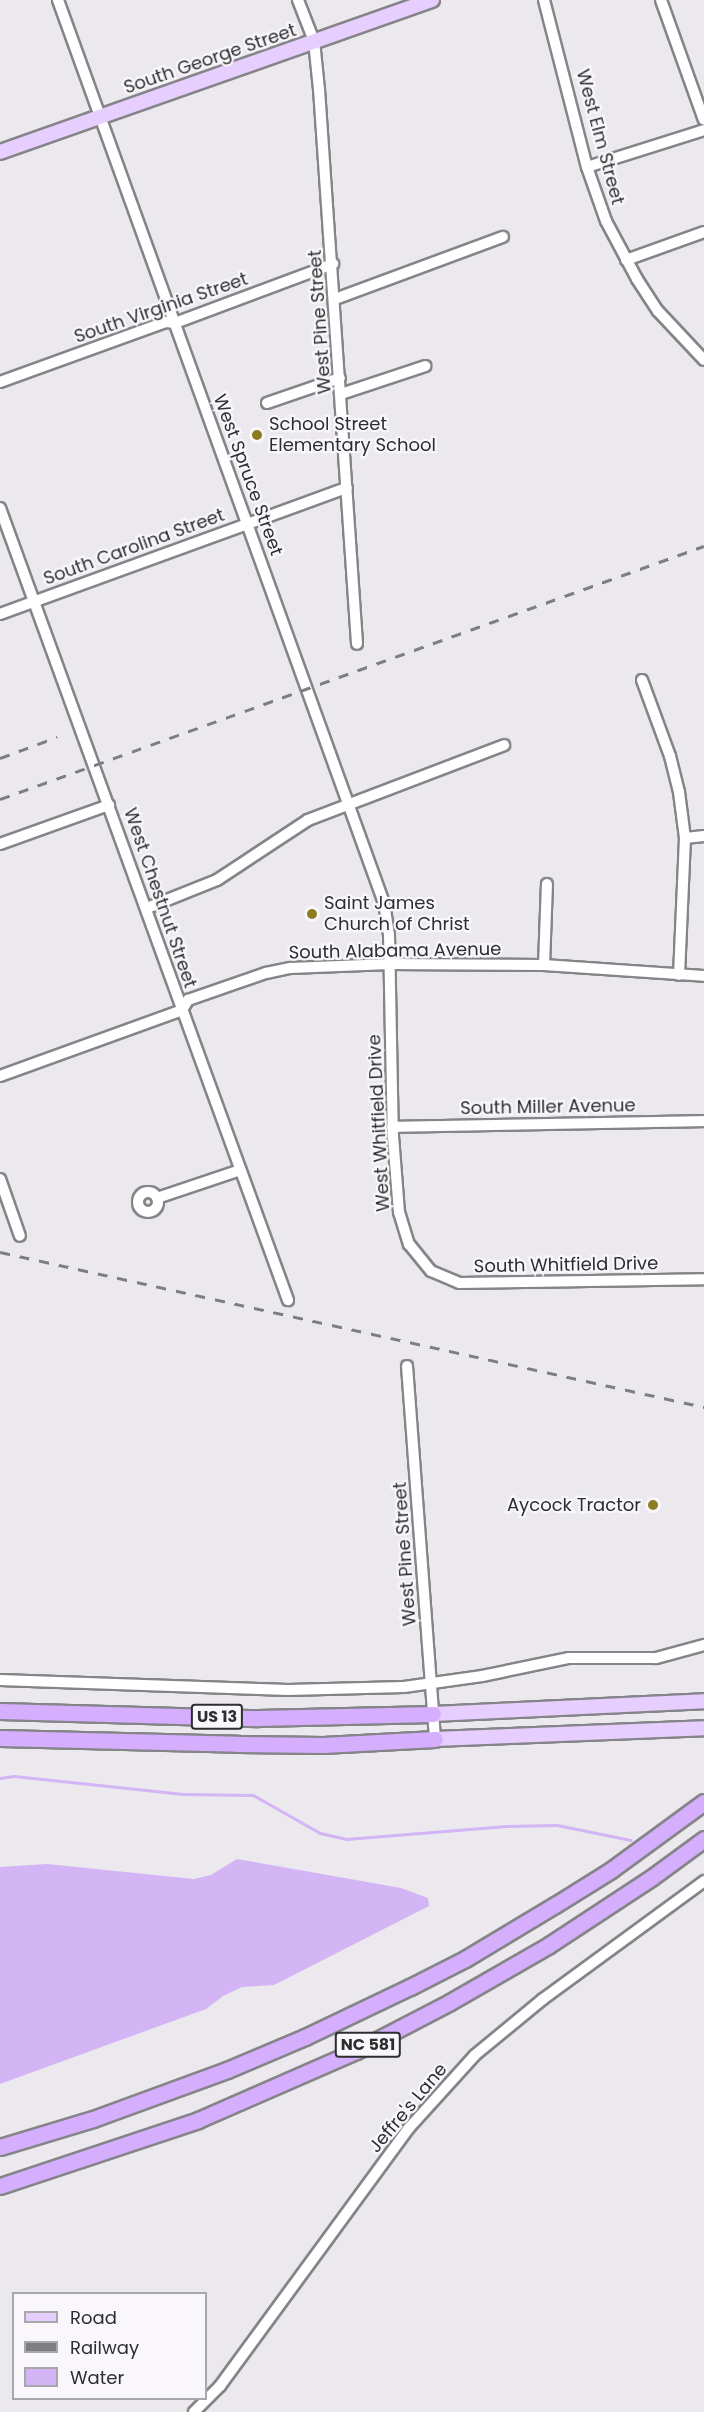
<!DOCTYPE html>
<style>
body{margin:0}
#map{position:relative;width:704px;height:2412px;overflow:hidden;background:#ebe9ee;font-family:Poppins,sans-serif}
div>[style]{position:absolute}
.water>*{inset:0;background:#d3b4f4}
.stream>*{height:3px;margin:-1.5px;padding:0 1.5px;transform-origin:1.5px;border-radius:1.5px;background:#d3b4f4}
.roads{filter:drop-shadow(2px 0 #858488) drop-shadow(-2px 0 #858488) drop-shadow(0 2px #858488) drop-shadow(0 -2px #858488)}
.minor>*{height:10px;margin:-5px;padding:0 5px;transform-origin:5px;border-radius:5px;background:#fff}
.minor>.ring{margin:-5px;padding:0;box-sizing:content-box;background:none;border:10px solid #fff;border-radius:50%}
.major>*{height:14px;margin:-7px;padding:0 7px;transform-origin:7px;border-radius:7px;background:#e6cffe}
.highway>*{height:15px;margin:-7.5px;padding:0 7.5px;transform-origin:7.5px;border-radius:7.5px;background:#d5affe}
.rail>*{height:3px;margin-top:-1.5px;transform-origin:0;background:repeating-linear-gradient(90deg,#7e7d80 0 10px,transparent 0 20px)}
.dots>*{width:16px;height:16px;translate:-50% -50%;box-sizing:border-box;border:3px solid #f9f7fb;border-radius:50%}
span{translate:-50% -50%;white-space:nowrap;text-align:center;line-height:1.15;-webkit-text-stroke:4.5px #f9f7fb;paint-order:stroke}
.shield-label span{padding:2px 4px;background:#f9f7fb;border:2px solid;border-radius:4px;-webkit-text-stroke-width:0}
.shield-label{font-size:16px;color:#2e2e2f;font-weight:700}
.street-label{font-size:18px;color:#2e2e2f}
.poi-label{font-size:18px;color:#2e2e2f}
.left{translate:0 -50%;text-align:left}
.right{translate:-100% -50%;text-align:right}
.legend{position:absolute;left:12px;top:2292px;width:195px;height:108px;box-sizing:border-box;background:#f9f7fb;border:2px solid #a8a7a9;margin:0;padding:8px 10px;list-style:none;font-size:18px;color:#2e2e2f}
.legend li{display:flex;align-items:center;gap:12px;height:30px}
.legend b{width:30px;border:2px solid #a8a7a9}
</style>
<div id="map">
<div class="water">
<div style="clip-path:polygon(237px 1859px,401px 1888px,428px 1898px,429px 1906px,274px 1985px,242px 1987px,223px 1996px,206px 2009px,0 2084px,0 1867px,47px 1864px,194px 1879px,211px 1875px)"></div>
</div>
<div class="stream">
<div style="left:0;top:1778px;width:14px;rotate:-8deg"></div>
<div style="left:14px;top:1776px;width:170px;rotate:6.1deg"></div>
<div style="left:183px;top:1794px;width:70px;rotate:0.8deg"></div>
<div style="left:253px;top:1795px;width:77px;rotate:29.6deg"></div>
<div style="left:320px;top:1833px;width:27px;rotate:13deg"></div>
<div style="left:346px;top:1839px;width:161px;rotate:-4.6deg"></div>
<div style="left:506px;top:1826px;width:51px;rotate:-1.1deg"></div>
<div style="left:557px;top:1825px;width:75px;rotate:11.6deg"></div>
</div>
<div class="roads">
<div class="minor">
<div style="left:58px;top:0;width:960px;rotate:70.15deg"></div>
<div style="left:384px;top:903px;width:32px;rotate:81deg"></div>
<div style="left:389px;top:935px;width:201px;rotate:88.9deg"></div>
<div style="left:393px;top:1136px;width:76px;rotate:85.5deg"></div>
<div style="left:399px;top:1212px;width:34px;rotate:73deg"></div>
<div style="left:409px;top:1244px;width:35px;rotate:51deg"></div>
<div style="left:431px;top:1271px;width:30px;rotate:23deg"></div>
<div style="left:459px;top:1283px;width:245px;rotate:-0.9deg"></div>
<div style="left:298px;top:0;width:44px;rotate:68.7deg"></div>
<div style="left:314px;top:41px;width:48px;rotate:84.1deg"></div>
<div style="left:319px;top:89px;width:556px;rotate:86.08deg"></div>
<div style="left:544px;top:0;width:172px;rotate:75.6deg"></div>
<div style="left:587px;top:167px;width:57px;rotate:70.6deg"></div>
<div style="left:606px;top:221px;width:66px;rotate:61.9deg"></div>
<div style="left:637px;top:279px;width:38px;rotate:57deg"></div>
<div style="left:658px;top:311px;width:67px;rotate:46.8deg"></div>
<div style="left:661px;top:0;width:127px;rotate:70.3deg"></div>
<div style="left:587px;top:167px;width:123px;rotate:-17.5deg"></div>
<div style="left:626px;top:260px;width:83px;rotate:-19.7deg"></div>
<div style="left:335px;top:299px;width:179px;rotate:-20.3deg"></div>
<div style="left:0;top:382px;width:177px;rotate:-19.9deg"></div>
<div style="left:166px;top:322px;width:9px;rotate:6deg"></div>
<div style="left:175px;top:323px;width:169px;rotate:-20.5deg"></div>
<div style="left:341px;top:394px;width:89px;rotate:-18.4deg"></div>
<div style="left:267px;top:403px;width:77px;rotate:-18.9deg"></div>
<div style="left:0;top:508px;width:843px;rotate:70.02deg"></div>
<div style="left:0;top:614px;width:369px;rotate:-20deg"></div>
<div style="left:642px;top:680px;width:81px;rotate:69.8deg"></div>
<div style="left:670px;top:756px;width:37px;rotate:76deg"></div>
<div style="left:679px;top:792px;width:46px;rotate:82.6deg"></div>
<div style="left:685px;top:838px;width:137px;rotate:92.5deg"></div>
<div style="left:685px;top:838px;width:19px;rotate:-6deg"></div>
<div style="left:0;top:844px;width:116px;rotate:-19.7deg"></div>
<div style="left:147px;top:908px;width:75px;rotate:-21.8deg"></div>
<div style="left:217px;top:880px;width:109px;rotate:-33.4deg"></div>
<div style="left:308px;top:820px;width:210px;rotate:-20.9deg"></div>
<div style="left:544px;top:965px;width:81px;rotate:-87.9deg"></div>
<div style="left:0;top:1076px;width:194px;rotate:-19.9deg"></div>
<div style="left:182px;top:1010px;width:12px;rotate:-59deg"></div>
<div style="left:188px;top:1000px;width:83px;rotate:-19.1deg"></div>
<div style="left:266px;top:973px;width:25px;rotate:-12deg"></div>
<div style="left:290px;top:968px;width:100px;rotate:-2.3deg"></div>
<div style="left:390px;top:964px;width:154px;rotate:0.4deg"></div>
<div style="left:544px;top:965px;width:160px;rotate:3.9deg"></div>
<div style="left:392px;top:1127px;width:312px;rotate:-1.1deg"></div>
<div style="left:0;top:1179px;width:60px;rotate:70.7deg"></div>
<div class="ring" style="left:138px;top:1192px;width:10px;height:10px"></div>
<div style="left:157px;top:1198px;width:88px;rotate:-18.6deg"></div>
<div style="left:407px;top:1366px;width:374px;rotate:85.7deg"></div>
<div style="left:0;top:1680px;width:288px;rotate:2deg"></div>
<div style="left:288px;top:1690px;width:116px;rotate:-1.5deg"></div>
<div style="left:404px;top:1687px;width:79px;rotate:-8deg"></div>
<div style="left:482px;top:1676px;width:89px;rotate:-11.7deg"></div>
<div style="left:569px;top:1658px;width:87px"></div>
<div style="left:656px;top:1658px;width:50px;rotate:-15.2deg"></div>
<div style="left:194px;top:2412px;width:37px;rotate:-45deg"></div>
<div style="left:220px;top:2386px;width:320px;rotate:-53.8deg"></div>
<div style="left:409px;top:2128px;width:98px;rotate:-47.9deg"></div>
<div style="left:475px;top:2055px;width:88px;rotate:-39.5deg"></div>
<div style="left:543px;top:1999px;width:200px;rotate:-36.2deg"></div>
</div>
<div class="major">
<div style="left:0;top:152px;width:458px;rotate:-19.4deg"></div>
<div style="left:433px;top:1714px;width:271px;rotate:-2.7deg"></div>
<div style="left:435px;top:1739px;width:269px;rotate:-2.3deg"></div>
</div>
<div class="highway">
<div style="left:0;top:1711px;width:258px;rotate:1.6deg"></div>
<div style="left:258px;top:1718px;width:175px;rotate:-1.3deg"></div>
<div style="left:0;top:1738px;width:238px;rotate:1.4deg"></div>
<div style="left:238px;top:1744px;width:85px;rotate:0.7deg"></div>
<div style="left:323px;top:1745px;width:112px;rotate:-3.1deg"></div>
<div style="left:0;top:2147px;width:97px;rotate:-16.8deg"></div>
<div style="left:93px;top:2119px;width:143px;rotate:-20.1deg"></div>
<div style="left:227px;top:2070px;width:85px;rotate:-22.9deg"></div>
<div style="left:305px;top:2037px;width:116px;rotate:-25.5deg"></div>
<div style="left:410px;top:1987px;width:62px;rotate:-27deg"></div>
<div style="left:465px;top:1959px;width:105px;rotate:-31deg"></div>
<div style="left:555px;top:1905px;width:66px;rotate:-32deg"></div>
<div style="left:611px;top:1870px;width:115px;rotate:-36.2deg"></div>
<div style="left:0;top:2186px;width:209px;rotate:-18.4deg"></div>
<div style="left:198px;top:2120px;width:172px;rotate:-23.6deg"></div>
<div style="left:356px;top:2051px;width:106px;rotate:-27.5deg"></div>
<div style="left:450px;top:2002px;width:114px;rotate:-29.9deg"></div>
<div style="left:549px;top:1945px;width:122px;rotate:-33.3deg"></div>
<div style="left:651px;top:1878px;width:66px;rotate:-36.3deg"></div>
</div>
</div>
<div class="rail">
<div style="left:0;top:758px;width:61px;rotate:-20.2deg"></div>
<div style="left:0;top:799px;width:748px;rotate:-19.77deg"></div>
<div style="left:0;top:1252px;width:721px;rotate:12.42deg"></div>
</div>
<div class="dots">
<div style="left:257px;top:435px;background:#8e7b21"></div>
<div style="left:312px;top:914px;background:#8e7b21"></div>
<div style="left:653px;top:1505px;background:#8e7b21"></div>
</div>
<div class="shield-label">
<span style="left:217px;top:1717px">US 13</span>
<span style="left:368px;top:2045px">NC 581</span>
</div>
<div class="street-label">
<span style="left:210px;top:59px;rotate:-19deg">South George Street</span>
<span style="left:600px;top:137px;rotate:75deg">West Elm Street</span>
<span style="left:161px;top:308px;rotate:-19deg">South Virginia Street</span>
<span style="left:320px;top:322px;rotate:-94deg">West Pine Street</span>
<span style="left:248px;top:475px;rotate:70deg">West Spruce Street</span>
<span style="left:134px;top:547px;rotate:-20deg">South Carolina Street</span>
<span style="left:160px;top:898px;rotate:71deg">West Chestnut Street</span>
<span style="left:395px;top:951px;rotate:-1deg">South Alabama Avenue</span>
<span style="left:548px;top:1107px;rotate:-1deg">South Miller Avenue</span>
<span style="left:379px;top:1123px;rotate:-93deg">West Whitfield Drive</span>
<span style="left:566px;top:1265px;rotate:-1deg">South Whitfield Drive</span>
<span style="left:405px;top:1554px;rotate:-94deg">West Pine Street</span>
<span style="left:408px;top:2108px;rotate:-50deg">Jeffre's Lane</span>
</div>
<div class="poi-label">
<span class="left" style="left:269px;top:435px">School Street<br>Elementary School</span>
<span class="left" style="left:324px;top:914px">Saint James<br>Church of Christ</span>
<span class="right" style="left:641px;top:1505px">Aycock Tractor</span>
</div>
<ul class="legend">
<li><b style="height:8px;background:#e6cffe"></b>Road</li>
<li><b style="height:8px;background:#7e7d80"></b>Railway</li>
<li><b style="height:16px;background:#d3b4f4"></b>Water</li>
</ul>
</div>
